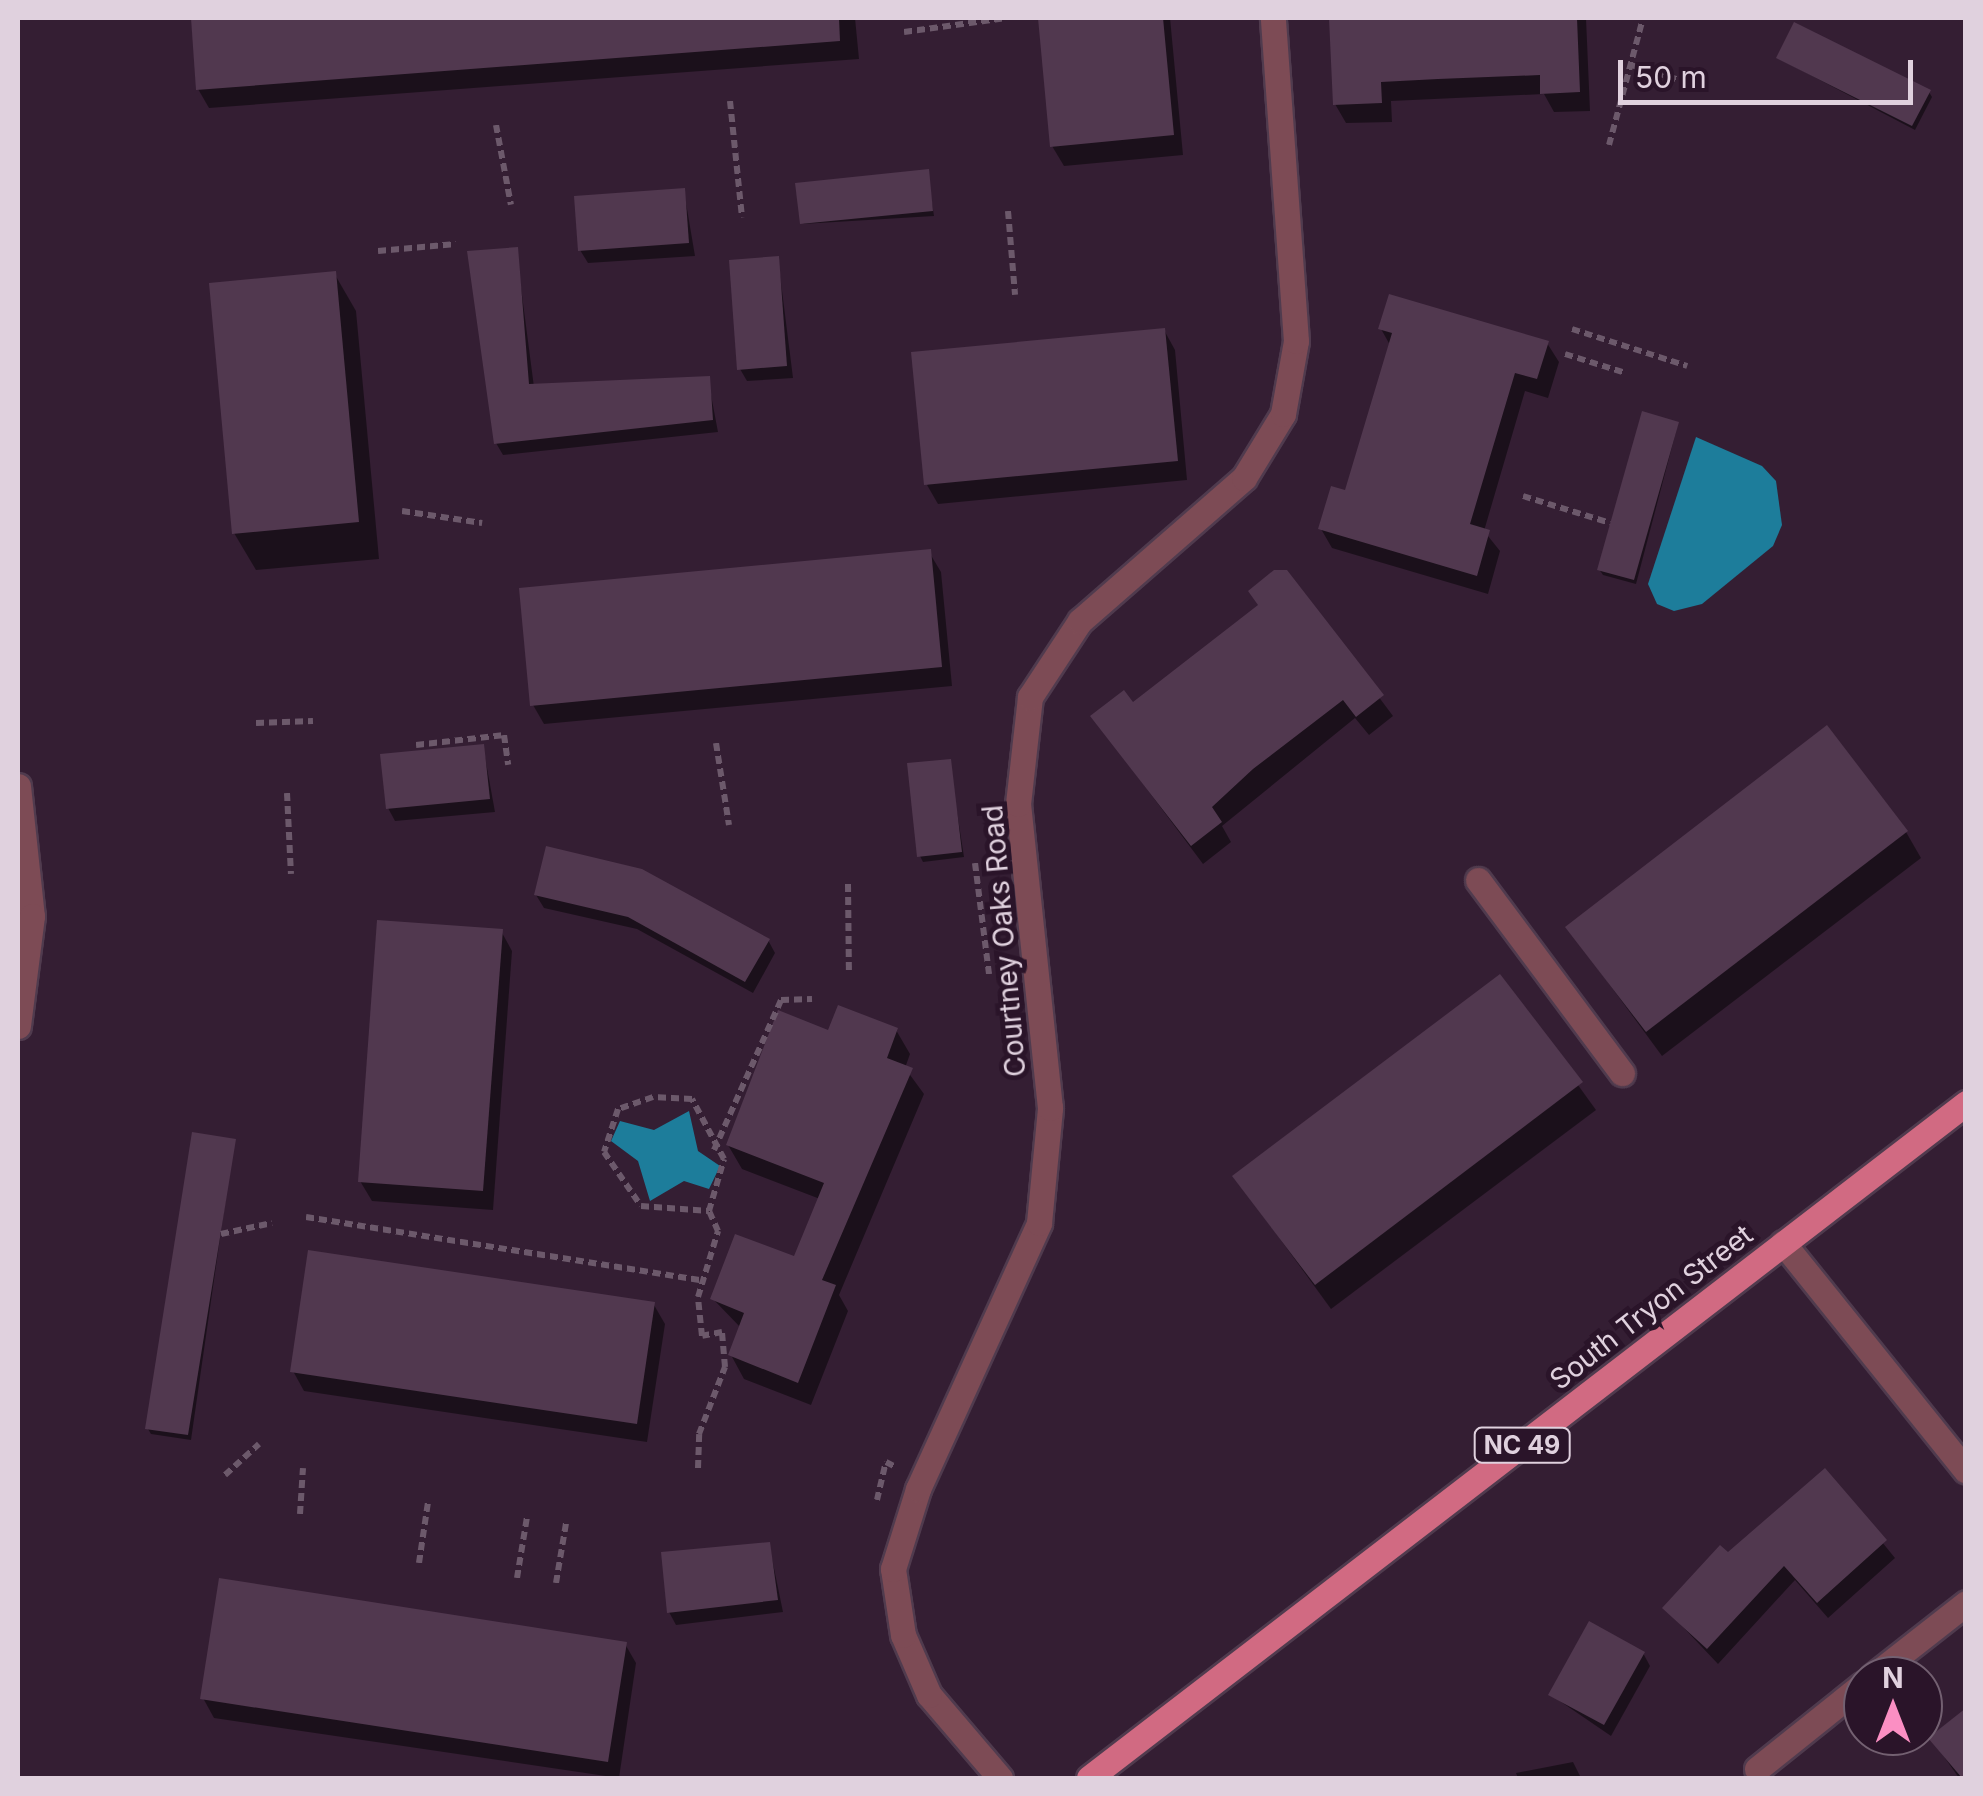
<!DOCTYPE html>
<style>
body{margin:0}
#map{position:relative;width:1983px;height:1796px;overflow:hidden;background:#341e33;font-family:Inter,sans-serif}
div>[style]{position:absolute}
.water>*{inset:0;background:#1d7d9b}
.shadow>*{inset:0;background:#0007}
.building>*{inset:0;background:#51384f}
.path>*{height:6px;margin-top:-3px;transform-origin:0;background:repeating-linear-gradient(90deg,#6c596b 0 8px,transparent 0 13px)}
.roads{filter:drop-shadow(2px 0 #503b4e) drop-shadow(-2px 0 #503b4e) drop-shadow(0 2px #503b4e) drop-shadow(0 -2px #503b4e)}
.minor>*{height:25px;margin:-12.5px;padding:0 12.5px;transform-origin:12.5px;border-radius:12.5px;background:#7d4b55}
.major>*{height:25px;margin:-12.5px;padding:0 12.5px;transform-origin:12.5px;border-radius:12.5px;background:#d16a82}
span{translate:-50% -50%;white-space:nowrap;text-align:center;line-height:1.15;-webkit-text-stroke:10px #2a1429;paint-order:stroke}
.shield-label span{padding:2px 8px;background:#2a1429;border:2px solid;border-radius:8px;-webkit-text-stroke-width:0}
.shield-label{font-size:25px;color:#e0d1de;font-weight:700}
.street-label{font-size:28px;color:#e0d1de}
.frame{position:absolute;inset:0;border:20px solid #e0d1de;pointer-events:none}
.north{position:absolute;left:1843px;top:1656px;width:100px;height:100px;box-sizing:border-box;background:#2a1429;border:2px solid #736071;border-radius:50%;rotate:0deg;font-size:28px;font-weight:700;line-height:40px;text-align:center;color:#e0d1de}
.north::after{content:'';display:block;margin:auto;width:35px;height:45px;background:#fb8fc3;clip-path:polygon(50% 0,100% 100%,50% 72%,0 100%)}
.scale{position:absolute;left:1618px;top:60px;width:295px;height:45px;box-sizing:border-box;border:5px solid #e0d1de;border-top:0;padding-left:12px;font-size:30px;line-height:35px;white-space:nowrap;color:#e0d1de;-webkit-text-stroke:8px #2a1429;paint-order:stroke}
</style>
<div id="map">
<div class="water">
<div style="clip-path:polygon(1696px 437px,1762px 466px,1776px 481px,1782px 525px,1773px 546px,1702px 604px,1674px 611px,1657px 604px,1648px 584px)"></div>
<div style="clip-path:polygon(689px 1111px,698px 1151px,720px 1166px,709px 1189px,684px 1181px,650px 1201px,638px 1161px,611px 1141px,620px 1121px,654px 1130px)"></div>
</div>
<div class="shadow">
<div style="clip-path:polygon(193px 18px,855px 18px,859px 59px,209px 108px,198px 89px)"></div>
<div style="clip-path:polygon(1040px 18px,1170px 18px,1183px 155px,1064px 166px,1052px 146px)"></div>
<div style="clip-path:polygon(1332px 18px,1586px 18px,1590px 111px,1554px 112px,1544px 94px,1391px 101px,1392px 122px,1346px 123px,1335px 104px)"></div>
<div style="clip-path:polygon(1778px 58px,1929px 92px,1932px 97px,1915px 130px)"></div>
<div style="clip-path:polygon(927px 171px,934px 216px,802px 224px)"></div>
<div style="clip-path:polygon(684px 191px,695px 256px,588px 263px,580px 250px)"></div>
<div style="clip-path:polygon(516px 249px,534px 387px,708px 379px,718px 432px,503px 455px,496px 443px)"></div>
<div style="clip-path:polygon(778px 259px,793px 378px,747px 381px,740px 369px)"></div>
<div style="clip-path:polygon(334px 273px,356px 311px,379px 559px,256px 570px,234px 533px)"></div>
<div style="clip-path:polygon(1381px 329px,1547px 343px,1559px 362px,1548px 398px,1525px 391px,1484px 531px,1500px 551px,1488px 594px,1332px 548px,1321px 529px,1346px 493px,1390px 345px)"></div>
<div style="clip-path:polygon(1164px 330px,1175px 350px,1187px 480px,938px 504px,927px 485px)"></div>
<div style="clip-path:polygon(1678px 424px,1636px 584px,1603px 575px,1599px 569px)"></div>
<div style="clip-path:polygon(929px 552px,941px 572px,952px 686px,544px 724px,533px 705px)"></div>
<div style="clip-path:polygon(1286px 573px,1393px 716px,1369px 735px,1355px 718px,1222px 826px,1231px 842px,1203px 864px,1093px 717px,1132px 705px,1260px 607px)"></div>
<div style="clip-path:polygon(483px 746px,495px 812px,395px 821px,388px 808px)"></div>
<div style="clip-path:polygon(949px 761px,964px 857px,923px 862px,920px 856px)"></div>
<div style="clip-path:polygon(1906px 832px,1921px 858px,1662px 1056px,1568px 928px)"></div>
<div style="clip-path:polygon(536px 895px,768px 940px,775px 953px,753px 993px,637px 929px,544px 908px)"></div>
<div style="clip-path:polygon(501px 931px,512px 951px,493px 1210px,372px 1201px,360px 1181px)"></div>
<div style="clip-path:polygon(1500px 977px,1596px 1110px,1331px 1309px,1235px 1177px)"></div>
<div style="clip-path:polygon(896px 1030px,910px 1054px,905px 1068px,924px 1094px,839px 1295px,848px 1311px,811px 1405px,744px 1379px,731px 1355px,741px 1328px,713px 1299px,795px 1260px,820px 1199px,742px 1169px,728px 1145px,830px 1033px)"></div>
<div style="clip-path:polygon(234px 1141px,191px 1440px,151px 1434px,148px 1429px)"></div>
<div style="clip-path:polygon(654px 1305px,665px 1324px,647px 1442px,304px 1391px,293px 1371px)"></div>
<div style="clip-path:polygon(1825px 1472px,1895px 1558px,1828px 1618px,1795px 1580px,1718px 1664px,1665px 1608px)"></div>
<div style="clip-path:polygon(769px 1544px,783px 1612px,676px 1625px,669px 1612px)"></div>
<div style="clip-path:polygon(625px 1644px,636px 1663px,619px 1778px,214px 1718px,203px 1698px)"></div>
<div style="clip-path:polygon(1643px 1653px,1650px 1666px,1611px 1736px,1551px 1695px)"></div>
<div style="clip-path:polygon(1966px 1711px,1966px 1778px,1959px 1778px,1931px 1738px)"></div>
<div style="clip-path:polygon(1573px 1762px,1581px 1778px,1518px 1778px,1516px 1773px)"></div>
</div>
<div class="building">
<div style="clip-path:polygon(191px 18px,839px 18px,840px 41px,196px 90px)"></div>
<div style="clip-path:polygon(1038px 18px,1163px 18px,1174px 135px,1050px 147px)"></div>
<div style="clip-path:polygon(1329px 18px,1577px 18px,1580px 92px,1540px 94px,1540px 75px,1438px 79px,1381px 82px,1382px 103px,1333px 105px)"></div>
<div style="clip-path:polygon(1794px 22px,1931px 90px,1912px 126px,1776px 58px)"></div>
<div style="clip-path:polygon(929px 169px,933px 211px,800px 224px,795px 183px)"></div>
<div style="clip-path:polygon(685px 188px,689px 243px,578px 251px,574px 196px)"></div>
<div style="clip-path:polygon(518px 247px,529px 384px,710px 376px,713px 420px,494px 444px,467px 251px)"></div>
<div style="clip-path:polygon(779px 256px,787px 366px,737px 370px,729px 260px)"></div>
<div style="clip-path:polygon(336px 271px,359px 522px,232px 534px,209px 283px)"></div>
<div style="clip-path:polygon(1389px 294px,1549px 341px,1537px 379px,1515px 373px,1470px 524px,1490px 530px,1477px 576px,1318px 529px,1331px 486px,1345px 490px,1392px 333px,1378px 329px)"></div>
<div style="clip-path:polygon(1165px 328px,1178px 461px,924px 485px,911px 352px)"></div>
<div style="clip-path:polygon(1642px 411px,1679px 422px,1634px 580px,1597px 570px)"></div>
<div style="clip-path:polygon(931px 549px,942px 667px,530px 706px,519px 588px)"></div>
<div style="clip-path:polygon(1274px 570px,1287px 570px,1384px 695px,1356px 717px,1343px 700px,1253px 769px,1212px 807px,1222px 822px,1191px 846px,1090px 716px,1124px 690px,1133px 702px,1258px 605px,1248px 591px)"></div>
<div style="clip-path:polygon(1827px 725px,1908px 831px,1646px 1032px,1565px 927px)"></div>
<div style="clip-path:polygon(484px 744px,490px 799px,386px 809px,380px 754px)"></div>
<div style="clip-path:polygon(951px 759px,962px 852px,917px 857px,907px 763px)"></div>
<div style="clip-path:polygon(546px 846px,642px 869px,770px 939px,745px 982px,628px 917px,534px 895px)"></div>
<div style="clip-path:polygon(377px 920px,503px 929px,483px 1191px,358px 1182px)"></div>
<div style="clip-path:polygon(1500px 974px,1583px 1082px,1315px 1285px,1232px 1176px)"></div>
<div style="clip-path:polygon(838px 1005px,898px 1028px,887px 1058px,913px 1068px,822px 1280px,836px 1285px,798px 1383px,728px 1355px,744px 1313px,710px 1299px,735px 1234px,794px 1256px,824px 1183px,726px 1145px,778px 1010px,828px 1030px)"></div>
<div style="clip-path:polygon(192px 1132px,236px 1139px,188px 1435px,145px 1429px)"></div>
<div style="clip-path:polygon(308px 1250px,655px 1302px,637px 1424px,290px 1372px)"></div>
<div style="clip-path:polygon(1825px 1468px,1887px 1540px,1817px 1603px,1784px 1566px,1707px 1649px,1662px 1608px,1720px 1545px,1728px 1552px)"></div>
<div style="clip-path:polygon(770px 1542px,778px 1600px,667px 1613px,661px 1552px)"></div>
<div style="clip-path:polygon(219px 1578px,627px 1642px,608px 1762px,200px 1699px)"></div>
<div style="clip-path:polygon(1589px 1621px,1645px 1652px,1604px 1725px,1548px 1695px)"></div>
<div style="clip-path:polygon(1966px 1708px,1966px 1778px,1962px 1778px,1928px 1738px)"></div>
</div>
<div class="path">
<div style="left:904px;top:32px;width:103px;rotate:-7.8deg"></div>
<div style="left:1631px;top:65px;width:58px;rotate:17.2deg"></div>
<div style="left:730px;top:101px;width:117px;rotate:84.1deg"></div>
<div style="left:496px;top:125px;width:81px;rotate:79.4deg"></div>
<div style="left:1609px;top:145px;width:131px;rotate:-75deg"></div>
<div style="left:1008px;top:211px;width:84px;rotate:85.2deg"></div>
<div style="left:378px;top:251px;width:78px;rotate:-5.1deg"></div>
<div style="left:1572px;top:329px;width:121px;rotate:17.8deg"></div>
<div style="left:1565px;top:354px;width:64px;rotate:17.3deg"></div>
<div style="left:1523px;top:496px;width:91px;rotate:17.2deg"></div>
<div style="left:402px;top:511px;width:81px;rotate:8.5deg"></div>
<div style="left:256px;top:723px;width:57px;rotate:-2deg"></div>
<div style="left:716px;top:743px;width:83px;rotate:81deg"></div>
<div style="left:416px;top:745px;width:89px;rotate:-6.5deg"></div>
<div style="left:504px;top:735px;width:30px;rotate:82deg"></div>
<div style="left:287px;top:793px;width:81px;rotate:87.2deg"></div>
<div style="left:975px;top:863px;width:112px;rotate:82.8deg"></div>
<div style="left:848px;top:884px;width:89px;rotate:89.4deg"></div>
<div style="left:714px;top:1150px;width:164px;rotate:-65.9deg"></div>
<div style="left:781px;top:1000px;width:31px;rotate:-2deg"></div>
<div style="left:306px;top:1217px;width:400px;rotate:9.1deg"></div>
<div style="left:221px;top:1234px;width:52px;rotate:-12.2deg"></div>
<div style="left:698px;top:1468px;width:34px;rotate:-88deg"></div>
<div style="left:699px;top:1434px;width:72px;rotate:-68.8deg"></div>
<div style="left:725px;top:1367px;width:35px;rotate:-95deg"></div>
<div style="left:722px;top:1332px;width:20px;rotate:169deg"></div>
<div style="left:702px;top:1336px;width:39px;rotate:-96deg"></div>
<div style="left:698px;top:1297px;width:69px;rotate:-73.1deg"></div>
<div style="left:718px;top:1231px;width:22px;rotate:-114deg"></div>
<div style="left:709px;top:1211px;width:54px;rotate:-73.9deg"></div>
<div style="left:724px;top:1159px;width:68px;rotate:-118.1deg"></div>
<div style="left:692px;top:1099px;width:39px;rotate:-177deg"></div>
<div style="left:653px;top:1097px;width:37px;rotate:161deg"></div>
<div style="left:618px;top:1109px;width:45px;rotate:108deg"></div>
<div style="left:604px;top:1152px;width:65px;rotate:55.6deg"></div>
<div style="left:641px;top:1206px;width:68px;rotate:4.2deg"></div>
<div style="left:225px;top:1475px;width:46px;rotate:-42.4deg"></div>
<div style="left:877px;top:1500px;width:39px;rotate:-77deg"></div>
<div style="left:886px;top:1462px;width:9px;rotate:27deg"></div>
<div style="left:300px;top:1514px;width:46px;rotate:-86.3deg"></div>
<div style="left:419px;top:1563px;width:62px;rotate:-81.6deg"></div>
<div style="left:517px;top:1578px;width:62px;rotate:-80.7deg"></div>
<div style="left:556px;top:1583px;width:61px;rotate:-80.5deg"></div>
</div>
<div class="roads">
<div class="minor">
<div style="left:18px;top:786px;width:131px;rotate:83.9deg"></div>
<div style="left:32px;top:916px;width:111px;rotate:97.3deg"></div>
<div style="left:1478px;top:880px;width:241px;rotate:53.3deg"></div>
<div style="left:1783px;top:1243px;width:292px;rotate:51.2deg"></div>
<div style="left:1873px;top:1676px;width:118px;rotate:-38.1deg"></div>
<div style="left:1757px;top:1769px;width:136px;rotate:-38.7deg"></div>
<div style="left:1000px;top:1778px;width:109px;rotate:-130.5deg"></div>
<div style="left:929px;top:1695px;width:65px;rotate:-113.4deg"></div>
<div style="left:903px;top:1635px;width:67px;rotate:-98.6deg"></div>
<div style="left:893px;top:1569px;width:84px;rotate:-72.6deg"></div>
<div style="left:918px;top:1489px;width:292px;rotate:-65.5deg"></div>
<div style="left:1039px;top:1223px;width:116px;rotate:-84.5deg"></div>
<div style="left:1050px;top:1108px;width:306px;rotate:-96deg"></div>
<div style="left:1018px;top:804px;width:108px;rotate:-83.6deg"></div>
<div style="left:1030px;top:697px;width:91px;rotate:-56.7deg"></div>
<div style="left:1080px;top:621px;width:218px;rotate:-41.1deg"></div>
<div style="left:1244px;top:478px;width:75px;rotate:-58.6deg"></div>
<div style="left:1283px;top:414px;width:74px;rotate:-79.9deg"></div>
<div style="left:1296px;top:341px;width:324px;rotate:-94.1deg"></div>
</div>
<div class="major">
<div style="left:1089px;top:1778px;width:1107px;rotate:-37.58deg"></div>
</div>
</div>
<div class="shield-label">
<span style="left:1522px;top:1445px">NC 49</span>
</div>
<div class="street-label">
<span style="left:1004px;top:941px;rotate:-95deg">Courtney Oaks Road</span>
<span style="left:1651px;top:1307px;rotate:-38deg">South Tryon Street</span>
</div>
<div class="frame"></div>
<div class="north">N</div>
<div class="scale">50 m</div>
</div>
